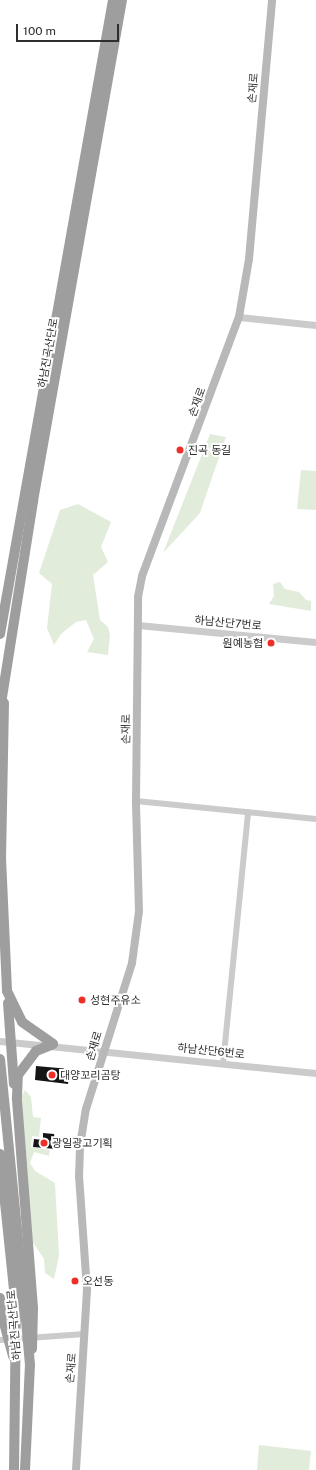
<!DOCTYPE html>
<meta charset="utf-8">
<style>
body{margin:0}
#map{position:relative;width:316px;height:1470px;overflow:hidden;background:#fff;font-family:"Public Sans","Noto Sans KR",sans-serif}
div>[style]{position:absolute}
.green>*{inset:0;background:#e2ecdb}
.building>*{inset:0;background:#151515}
.minor>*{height:6px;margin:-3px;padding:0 3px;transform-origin:3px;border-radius:3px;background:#cbcbcb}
.tertiary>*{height:7px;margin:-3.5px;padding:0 3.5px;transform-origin:3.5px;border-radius:3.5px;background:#cbcbcb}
.secondary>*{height:8px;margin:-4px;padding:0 4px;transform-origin:4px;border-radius:4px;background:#b8b8b8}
.trunk>*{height:10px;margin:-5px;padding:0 5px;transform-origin:5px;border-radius:5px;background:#9e9e9e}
.trunk-bridge>*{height:10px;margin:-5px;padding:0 5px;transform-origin:5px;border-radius:5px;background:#9e9e9e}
.dots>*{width:11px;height:11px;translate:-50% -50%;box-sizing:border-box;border:2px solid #fff;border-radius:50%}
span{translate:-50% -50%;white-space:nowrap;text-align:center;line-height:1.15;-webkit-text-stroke:4px #fff;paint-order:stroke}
.street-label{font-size:11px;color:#2e2e2e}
.poi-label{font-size:11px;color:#2e2e2e}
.left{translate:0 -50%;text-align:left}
.right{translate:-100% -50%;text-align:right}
.scale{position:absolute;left:16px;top:24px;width:103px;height:18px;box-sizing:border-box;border:2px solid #2e2e2e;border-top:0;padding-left:5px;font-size:12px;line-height:14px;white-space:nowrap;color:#2e2e2e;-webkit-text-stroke:3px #fff;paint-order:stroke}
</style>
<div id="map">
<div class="green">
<div style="clip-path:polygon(210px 434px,226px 437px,200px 513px,163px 553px)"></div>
<div style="clip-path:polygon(301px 470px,316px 471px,316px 510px,297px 509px)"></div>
<div style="clip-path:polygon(78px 504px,111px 522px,101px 547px,108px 562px,93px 575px,100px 620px,108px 627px,110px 635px,108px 655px,87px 652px,94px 639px,86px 620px,76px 622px,61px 634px,54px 645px,47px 628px,52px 584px,39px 573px,60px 510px)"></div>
<div style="clip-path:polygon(280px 582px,285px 589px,299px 592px,306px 600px,311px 601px,311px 611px,269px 604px,274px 596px,273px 584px)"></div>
<div style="clip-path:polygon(25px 1090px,31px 1097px,33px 1117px,41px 1118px,39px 1137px,32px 1136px,31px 1147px,50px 1150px,49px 1156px,34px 1152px,30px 1163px,35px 1171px,55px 1183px,59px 1256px,54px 1279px,45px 1273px,44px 1259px,32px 1241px,25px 1164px,22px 1096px)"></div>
<div style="clip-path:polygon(259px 1445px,311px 1451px,309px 1470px,257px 1470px)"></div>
</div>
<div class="building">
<div style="clip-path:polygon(36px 1066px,70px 1069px,68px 1084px,35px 1080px)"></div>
<div style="clip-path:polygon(43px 1133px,54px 1134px,56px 1149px,33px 1147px,34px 1139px,43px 1140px)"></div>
</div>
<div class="minor">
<div style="left:136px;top:801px;width:181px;rotate:5.7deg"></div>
<div style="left:223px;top:1064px;width:253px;rotate:-84.3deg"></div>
<div style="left:0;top:1340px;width:85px;rotate:-4deg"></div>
</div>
<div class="tertiary">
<div style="left:239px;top:317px;width:77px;rotate:5.9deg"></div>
<div style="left:138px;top:625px;width:179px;rotate:5.5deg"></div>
<div style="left:0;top:1041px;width:318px;rotate:5.8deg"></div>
</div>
<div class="secondary">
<div style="left:76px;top:1470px;width:180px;rotate:-86.5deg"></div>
<div style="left:87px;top:1290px;width:113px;rotate:-94deg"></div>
<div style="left:79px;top:1177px;width:31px;rotate:-88deg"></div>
<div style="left:80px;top:1146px;width:37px;rotate:-81deg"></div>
<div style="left:86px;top:1109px;width:153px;rotate:-72.5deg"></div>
<div style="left:132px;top:963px;width:52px;rotate:-82.3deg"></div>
<div style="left:139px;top:911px;width:110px;rotate:-91.6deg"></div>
<div style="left:136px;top:801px;width:204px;rotate:-89.4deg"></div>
<div style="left:138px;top:597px;width:21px;rotate:-79deg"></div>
<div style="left:142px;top:576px;width:277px;rotate:-69.5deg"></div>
<div style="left:239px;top:317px;width:59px;rotate:-80.2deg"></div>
<div style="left:249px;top:259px;width:260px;rotate:-84.9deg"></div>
</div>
<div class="trunk">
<div style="left:0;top:634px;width:644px;rotate:-79.89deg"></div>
<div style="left:4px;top:703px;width:155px;rotate:91.1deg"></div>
<div style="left:1px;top:858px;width:133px;rotate:87.4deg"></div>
<div style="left:7px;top:991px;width:34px;rotate:64deg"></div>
<div style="left:22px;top:1022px;width:38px;rotate:35deg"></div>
<div style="left:0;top:710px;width:212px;rotate:-81deg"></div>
<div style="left:33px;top:501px;width:509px;rotate:-79.93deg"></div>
<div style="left:8px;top:1003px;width:81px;rotate:85.8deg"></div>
<div style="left:0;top:1059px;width:251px;rotate:84.3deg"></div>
<div style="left:0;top:1154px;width:157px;rotate:84.1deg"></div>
<div style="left:0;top:1298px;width:14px;rotate:86deg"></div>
<div style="left:33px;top:1308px;width:211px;rotate:-94.4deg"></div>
<div style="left:17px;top:1098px;width:23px;rotate:-88deg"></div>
<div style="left:18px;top:1075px;width:30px;rotate:-53deg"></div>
<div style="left:36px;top:1051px;width:18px;rotate:-22deg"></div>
</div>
<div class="trunk-bridge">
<div style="left:1px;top:1312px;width:46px;rotate:74.7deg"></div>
<div style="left:32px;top:1349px;width:41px;rotate:-88.6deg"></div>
<div style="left:14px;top:1470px;width:160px;rotate:-89.3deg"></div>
<div style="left:25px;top:1470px;width:105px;rotate:-87.3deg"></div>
<div style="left:30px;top:1365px;width:56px;rotate:-95.1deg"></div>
</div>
<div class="dots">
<div style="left:180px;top:450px;background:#ed2f28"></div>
<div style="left:271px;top:643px;background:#ed2f28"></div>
<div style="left:82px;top:1000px;background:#ed2f28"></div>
<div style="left:52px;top:1075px;background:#ed2f28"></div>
<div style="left:44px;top:1143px;background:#ed2f28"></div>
<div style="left:75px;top:1281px;background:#ed2f28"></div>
</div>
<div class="street-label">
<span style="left:253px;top:88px;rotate:-85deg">손재로</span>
<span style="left:48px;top:353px;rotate:-80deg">하남진곡산단로</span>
<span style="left:197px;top:402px;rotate:-70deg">손재로</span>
<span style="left:228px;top:623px;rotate:5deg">하남산단7번로</span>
<span style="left:126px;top:729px;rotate:-89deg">손재로</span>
<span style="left:94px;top:1046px;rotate:-73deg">손재로</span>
<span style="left:211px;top:1051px;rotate:6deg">하남산단6번로</span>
<span style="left:14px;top:1325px;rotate:-95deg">하남진곡산단로</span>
<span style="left:71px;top:1368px;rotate:-85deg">손재로</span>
</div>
<div class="poi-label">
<span class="left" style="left:188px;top:450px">진곡 동길</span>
<span class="right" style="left:263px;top:643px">원예농협</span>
<span class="left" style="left:90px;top:1000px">성현주유소</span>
<span class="left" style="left:60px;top:1075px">대양꼬리곰탕</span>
<span class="left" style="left:52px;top:1143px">광일광고기획</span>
<span class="left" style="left:83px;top:1281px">오선동</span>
</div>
<div class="scale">100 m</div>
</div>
